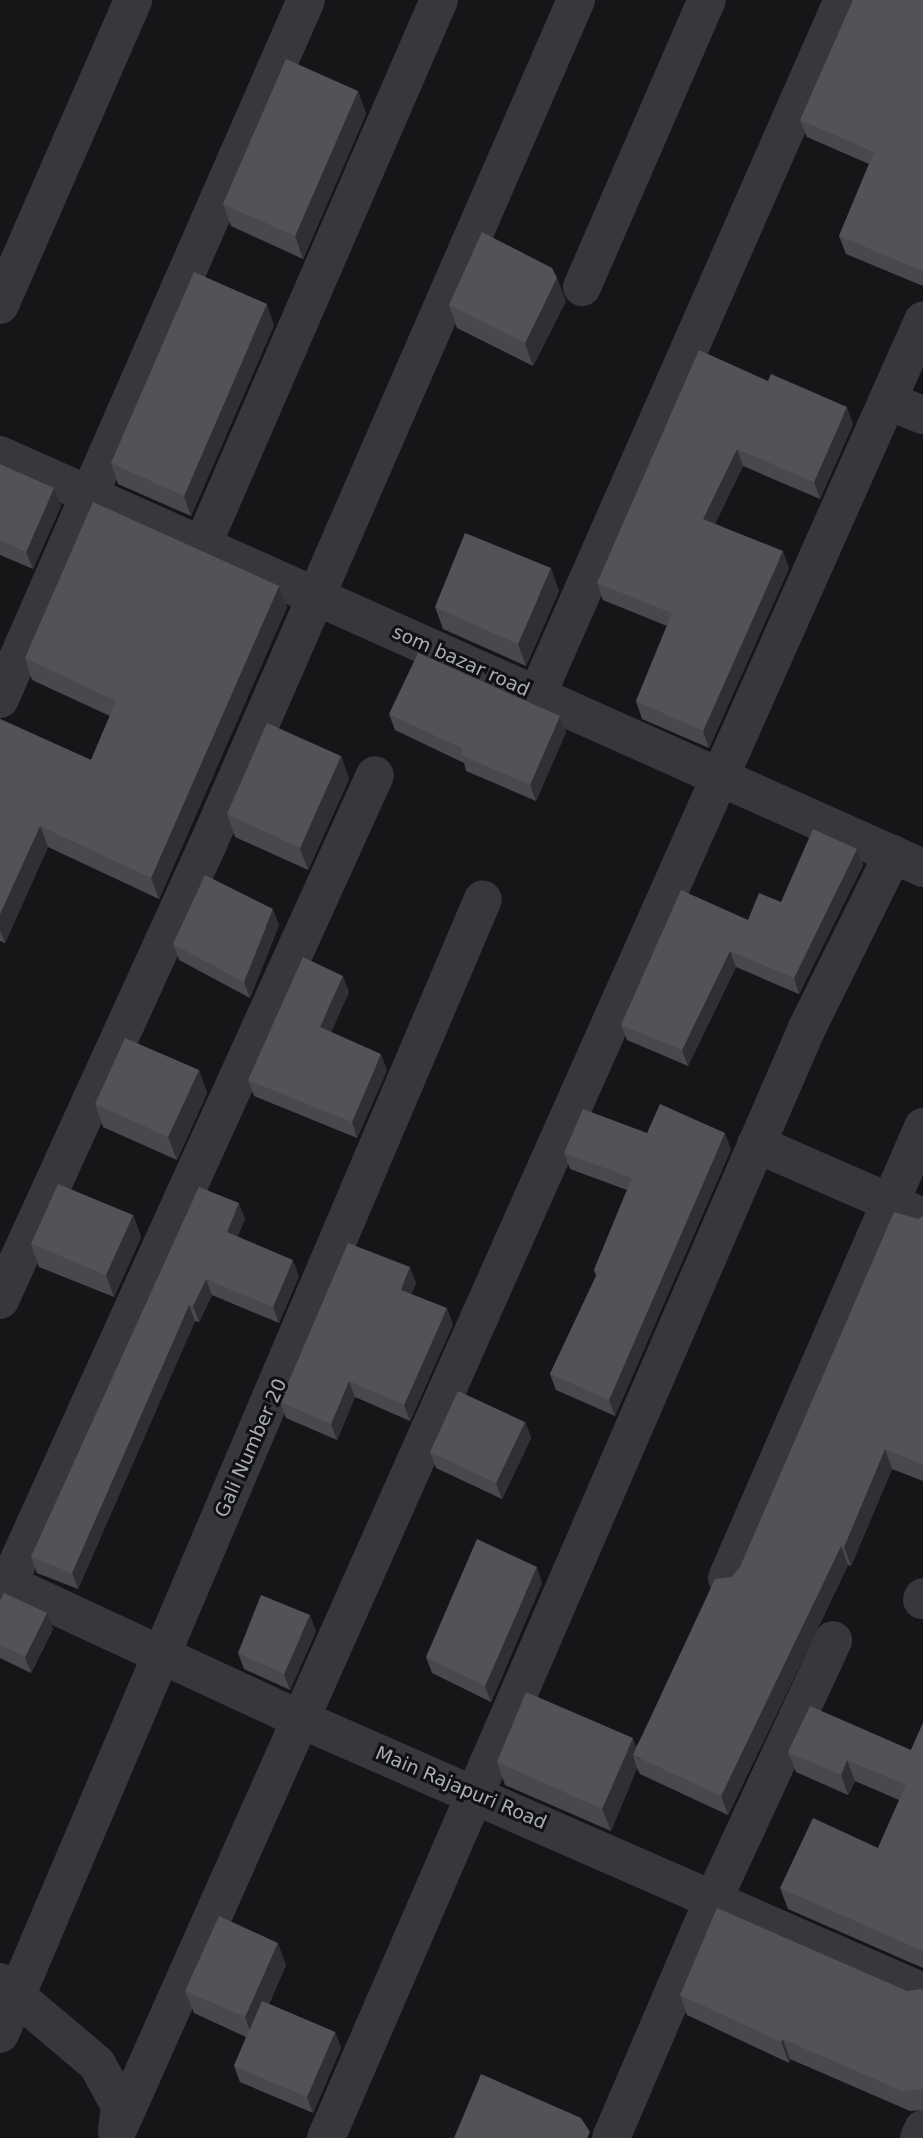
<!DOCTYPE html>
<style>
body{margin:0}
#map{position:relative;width:923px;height:2138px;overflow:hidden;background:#161618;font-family:"DejaVu Sans",sans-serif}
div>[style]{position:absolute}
.minor>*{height:38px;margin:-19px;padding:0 19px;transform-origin:19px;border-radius:19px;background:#37383d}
.wall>*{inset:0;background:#47494d}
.shaded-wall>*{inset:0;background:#2f3033}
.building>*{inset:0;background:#525359}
span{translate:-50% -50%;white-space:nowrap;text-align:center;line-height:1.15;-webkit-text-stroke:6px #111113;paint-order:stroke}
.street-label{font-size:19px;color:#a8adb8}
</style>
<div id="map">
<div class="minor">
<div style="left:582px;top:287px;width:313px;rotate:-66.5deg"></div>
<div style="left:0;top:305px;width:333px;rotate:-66.4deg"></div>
<div style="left:888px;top:401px;width:38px;rotate:22deg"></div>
<div style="left:0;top:455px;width:1011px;rotate:24.11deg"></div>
<div style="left:202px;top:546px;width:595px;rotate:-66.54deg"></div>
<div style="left:537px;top:695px;width:759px;rotate:-66.24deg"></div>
<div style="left:0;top:699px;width:763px;rotate:-66.36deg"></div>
<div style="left:756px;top:1144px;width:182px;rotate:23.6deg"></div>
<div style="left:0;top:1300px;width:501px;rotate:-65.48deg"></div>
<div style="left:208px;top:844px;width:921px;rotate:-66.44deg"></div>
<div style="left:727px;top:1578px;width:492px;rotate:-66.5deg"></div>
<div style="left:0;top:1580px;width:331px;rotate:24.9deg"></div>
<div style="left:300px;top:1719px;width:680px;rotate:23.66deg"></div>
<div style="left:8px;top:1584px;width:888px;rotate:-65.6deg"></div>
<div style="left:922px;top:1600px;width:3px;rotate:-72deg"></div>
<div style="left:0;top:1982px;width:127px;rotate:40.2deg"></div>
<div style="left:97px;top:2064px;width:48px;rotate:61.3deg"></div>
<div style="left:120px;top:2106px;width:25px;rotate:97deg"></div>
<div style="left:0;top:2034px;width:1233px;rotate:-66.95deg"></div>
<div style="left:120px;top:2125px;width:1975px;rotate:-66.01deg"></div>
<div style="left:326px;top:2138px;width:1210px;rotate:-66.57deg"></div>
<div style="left:807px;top:1028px;width:194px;rotate:-63.7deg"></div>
<div style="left:611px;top:2138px;width:261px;rotate:-66.8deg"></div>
<div style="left:714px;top:1898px;width:284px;rotate:-65.2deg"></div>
<div style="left:919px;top:2138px;width:10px;rotate:-66deg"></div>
</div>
<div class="wall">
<div style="clip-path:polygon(923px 0,923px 286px,846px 254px,839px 236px,869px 164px,807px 137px,800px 120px)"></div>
<div style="clip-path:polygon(358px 91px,366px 114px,303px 259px,231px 226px,223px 204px)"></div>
<div style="clip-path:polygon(566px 301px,533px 366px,457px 328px,449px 305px)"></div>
<div style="clip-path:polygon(274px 325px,191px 516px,118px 484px,111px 463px)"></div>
<div style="clip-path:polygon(768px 381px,853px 424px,820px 499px,743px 466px,715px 524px,789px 568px,709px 748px,642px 719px,636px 701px,667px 626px,603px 600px,597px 583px)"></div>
<div style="clip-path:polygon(0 464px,61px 506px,33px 569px,0 555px)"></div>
<div style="clip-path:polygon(279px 586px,287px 607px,159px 899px,48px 847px,5px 943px,0 941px,0 719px,91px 760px,110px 716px,32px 680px,25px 658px)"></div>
<div style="clip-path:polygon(559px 591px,526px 666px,443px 629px,435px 607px)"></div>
<div style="clip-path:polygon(389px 714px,560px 716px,566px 732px,536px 801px,466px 771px,464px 763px,395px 730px)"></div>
<div style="clip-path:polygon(341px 756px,349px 779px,308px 870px,235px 837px,227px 814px)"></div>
<div style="clip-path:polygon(857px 849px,863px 865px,799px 994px,736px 967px,688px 1066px,627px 1040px,621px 1025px,748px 920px,781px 902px)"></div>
<div style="clip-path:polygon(279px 925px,250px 998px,179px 960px,173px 944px)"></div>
<div style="clip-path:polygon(349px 992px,331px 1032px,387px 1070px,357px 1138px,254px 1096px,248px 1080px)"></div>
<div style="clip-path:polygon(199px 1070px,207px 1093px,177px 1160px,103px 1127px,95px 1104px)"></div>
<div style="clip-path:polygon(647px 1133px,731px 1149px,615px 1416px,556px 1390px,550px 1374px,596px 1276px,594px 1270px,627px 1190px,570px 1169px,564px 1153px)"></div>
<div style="clip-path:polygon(199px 1187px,245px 1219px,237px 1237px,299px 1276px,279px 1323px,212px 1295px,199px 1322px,195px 1321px,78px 1589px,37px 1573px,31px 1557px)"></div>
<div style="clip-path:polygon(133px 1215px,141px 1237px,114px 1297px,39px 1267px,31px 1244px)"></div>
<div style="clip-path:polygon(923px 1216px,923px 1481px,892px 1469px,851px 1566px,848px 1565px,728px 1815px,640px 1774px,637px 1768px,611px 1831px,505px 1785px,497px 1762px,636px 1747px,732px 1577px,740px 1567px,918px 1219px)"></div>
<div style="clip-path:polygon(416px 1283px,411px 1294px,453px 1324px,410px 1421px,355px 1397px,337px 1440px,286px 1418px,280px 1402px)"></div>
<div style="clip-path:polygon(525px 1422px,531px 1438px,502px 1499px,436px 1468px,430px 1452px)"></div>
<div style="clip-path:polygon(542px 1583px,491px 1702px,432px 1673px,426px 1657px)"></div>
<div style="clip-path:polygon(0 1601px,53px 1629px,31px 1673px,0 1658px)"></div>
<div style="clip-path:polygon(316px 1631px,290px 1690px,244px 1669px,238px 1653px)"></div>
<div style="clip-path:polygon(923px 1723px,923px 1968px,788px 1909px,780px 1888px,878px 1848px,899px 1800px,855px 1781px,848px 1795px,796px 1772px,788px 1752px,911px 1750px)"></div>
<div style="clip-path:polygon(286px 1965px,269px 2004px,335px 2032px,341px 2048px,313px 2113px,240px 2082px,234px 2066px,246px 2037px,194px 2013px,185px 1991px)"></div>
<div style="clip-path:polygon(923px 1989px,923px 2110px,910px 2111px,790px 2059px,789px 2063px,687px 2015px,680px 1995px,907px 1991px)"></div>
</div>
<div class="shaded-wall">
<div style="clip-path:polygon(358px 91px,366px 114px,303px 259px,295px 236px)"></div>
<div style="clip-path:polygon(557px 278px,566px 301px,533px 366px,525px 343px)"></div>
<div style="clip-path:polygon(267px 304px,274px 325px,191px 516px,184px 496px)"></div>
<div style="clip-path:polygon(847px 407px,853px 424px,820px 499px,814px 482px)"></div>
<div style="clip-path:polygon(737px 449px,743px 466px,709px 536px,703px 519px)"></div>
<div style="clip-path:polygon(54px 488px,61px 506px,33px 569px,26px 552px)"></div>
<div style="clip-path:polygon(783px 551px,789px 568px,709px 748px,703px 731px)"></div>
<div style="clip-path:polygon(551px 568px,559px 591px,526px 666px,518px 644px)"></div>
<div style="clip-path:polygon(279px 586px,287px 607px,159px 899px,151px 878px)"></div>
<div style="clip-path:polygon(560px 716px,566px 732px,536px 801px,530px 785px)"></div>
<div style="clip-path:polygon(341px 756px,349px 779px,308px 870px,300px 848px)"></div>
<div style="clip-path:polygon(40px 826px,48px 847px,5px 943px,0 930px,0 914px)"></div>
<div style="clip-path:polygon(857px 849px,863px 865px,799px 994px,794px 978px)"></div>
<div style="clip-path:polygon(273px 909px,279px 925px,250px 998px,244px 982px)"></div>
<div style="clip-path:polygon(730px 951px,736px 967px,688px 1066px,682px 1050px)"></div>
<div style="clip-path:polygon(343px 976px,349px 992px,326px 1043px,320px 1027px)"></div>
<div style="clip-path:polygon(381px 1054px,387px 1070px,357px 1138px,352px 1122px)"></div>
<div style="clip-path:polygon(199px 1070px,207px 1093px,177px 1160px,168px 1137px)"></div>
<div style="clip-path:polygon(725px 1133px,731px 1149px,615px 1416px,609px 1400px)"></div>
<div style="clip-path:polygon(239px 1203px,245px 1219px,233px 1248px,227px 1232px)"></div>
<div style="clip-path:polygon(133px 1215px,141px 1237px,114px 1297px,106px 1275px)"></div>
<div style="clip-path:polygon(293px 1260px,299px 1276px,279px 1323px,273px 1307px)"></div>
<div style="clip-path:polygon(410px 1267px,416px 1283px,407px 1306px,401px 1290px)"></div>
<div style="clip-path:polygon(206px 1279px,212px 1295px,199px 1322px,193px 1306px)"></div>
<div style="clip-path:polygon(189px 1305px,195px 1321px,78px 1589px,72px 1573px)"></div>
<div style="clip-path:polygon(447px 1308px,453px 1324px,410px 1421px,404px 1405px)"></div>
<div style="clip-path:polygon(349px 1381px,355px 1397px,337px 1440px,331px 1424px)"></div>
<div style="clip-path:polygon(525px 1422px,531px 1438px,502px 1499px,496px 1483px)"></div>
<div style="clip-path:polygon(885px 1449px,892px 1469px,851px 1566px,844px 1547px)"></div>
<div style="clip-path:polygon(841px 1546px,848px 1565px,728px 1815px,721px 1796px)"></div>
<div style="clip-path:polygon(537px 1567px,542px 1583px,491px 1702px,485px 1686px)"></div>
<div style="clip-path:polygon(47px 1613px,53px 1629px,31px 1673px,25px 1657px)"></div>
<div style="clip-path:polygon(310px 1615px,316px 1631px,290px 1690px,284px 1674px)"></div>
<div style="clip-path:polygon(633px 1738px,640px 1759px,633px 1755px,637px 1768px,611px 1831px,602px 1809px)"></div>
<div style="clip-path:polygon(847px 1760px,855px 1781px,848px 1795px,841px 1775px)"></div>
<div style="clip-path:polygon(278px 1943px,286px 1965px,253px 2039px,245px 2017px)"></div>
<div style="clip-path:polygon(335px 2032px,341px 2048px,313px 2113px,307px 2097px)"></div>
<div style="clip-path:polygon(783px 2039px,790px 2059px,789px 2063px,781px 2042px)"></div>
</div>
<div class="building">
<div style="clip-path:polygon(853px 0,923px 0,923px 271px,839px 236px,874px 152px,800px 120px)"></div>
<div style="clip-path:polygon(286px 59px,358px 91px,295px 236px,223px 204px)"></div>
<div style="clip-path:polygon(482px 232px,552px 268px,557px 278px,525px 343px,449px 305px)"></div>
<div style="clip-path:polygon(194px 272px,267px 304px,184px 496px,111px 463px)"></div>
<div style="clip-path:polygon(699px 350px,768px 381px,771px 374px,847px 407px,814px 482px,737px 449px,703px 519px,783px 551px,703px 731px,636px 701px,672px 613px,597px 583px)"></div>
<div style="clip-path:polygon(0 464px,54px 488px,26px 552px,0 540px)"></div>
<div style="clip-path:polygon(93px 502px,279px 586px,151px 878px,40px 826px,0 914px,0 719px,91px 760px,116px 701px,25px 658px)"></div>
<div style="clip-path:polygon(465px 533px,551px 568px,518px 644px,435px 607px)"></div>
<div style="clip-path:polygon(418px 653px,560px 716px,530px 785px,461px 755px,463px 749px,389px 714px)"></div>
<div style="clip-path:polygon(267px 723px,341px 756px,300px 848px,227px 814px)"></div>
<div style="clip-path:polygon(813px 829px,857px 849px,794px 978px,730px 951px,682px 1050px,621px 1025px,681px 890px,748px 920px,759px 893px,781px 902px)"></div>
<div style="clip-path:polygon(205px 875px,273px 909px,244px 982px,173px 944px)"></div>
<div style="clip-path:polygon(303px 957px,343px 976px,320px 1027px,381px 1054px,352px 1122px,248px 1080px)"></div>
<div style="clip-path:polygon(125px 1038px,199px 1070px,168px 1137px,95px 1104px)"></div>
<div style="clip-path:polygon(660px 1104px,725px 1133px,609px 1400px,550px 1374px,598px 1272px,594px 1270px,632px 1178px,564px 1153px,583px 1109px,647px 1133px)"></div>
<div style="clip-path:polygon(58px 1184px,133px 1215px,106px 1275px,31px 1244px)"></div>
<div style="clip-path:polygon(199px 1187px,239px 1203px,227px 1232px,293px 1260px,273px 1307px,206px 1279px,193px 1306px,189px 1305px,72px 1573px,31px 1557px)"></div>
<div style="clip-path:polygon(894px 1212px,918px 1219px,923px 1216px,923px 1465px,885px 1449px,844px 1547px,841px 1546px,721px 1796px,633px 1755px,715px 1579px,732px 1577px,740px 1567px)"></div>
<div style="clip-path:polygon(348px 1243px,410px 1267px,401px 1290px,447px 1308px,404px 1405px,349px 1381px,331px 1424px,280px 1402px)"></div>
<div style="clip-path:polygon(458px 1391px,525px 1422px,496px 1483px,430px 1452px)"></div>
<div style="clip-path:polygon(477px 1539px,537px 1567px,485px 1686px,426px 1657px)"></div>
<div style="clip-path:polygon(4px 1593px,47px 1613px,25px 1657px,0 1645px,0 1601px)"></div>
<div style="clip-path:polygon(261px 1595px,310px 1615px,284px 1674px,238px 1653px)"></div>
<div style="clip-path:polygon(526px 1692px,633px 1738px,602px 1809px,497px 1762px)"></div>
<div style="clip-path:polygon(810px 1706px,911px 1750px,923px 1723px,923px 1951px,780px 1888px,813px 1818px,878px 1848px,906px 1785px,847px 1760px,841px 1775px,788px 1752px)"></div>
<div style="clip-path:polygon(717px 1908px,907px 1991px,923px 1989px,923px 2089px,902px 2091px,783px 2039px,781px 2042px,680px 1995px)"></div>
<div style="clip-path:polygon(219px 1916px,278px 1943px,245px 2017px,185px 1991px)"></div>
<div style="clip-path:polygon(262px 2001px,335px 2032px,307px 2097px,234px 2066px)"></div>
<div style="clip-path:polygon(481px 2074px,581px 2118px,590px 2132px,587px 2138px,454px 2138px)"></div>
</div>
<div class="street-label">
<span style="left:461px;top:661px;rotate:24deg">som bazar road</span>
<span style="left:251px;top:1448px;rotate:-66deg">Gali Number 20</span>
<span style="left:461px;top:1788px;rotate:23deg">Main Rajapuri Road</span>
</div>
</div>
